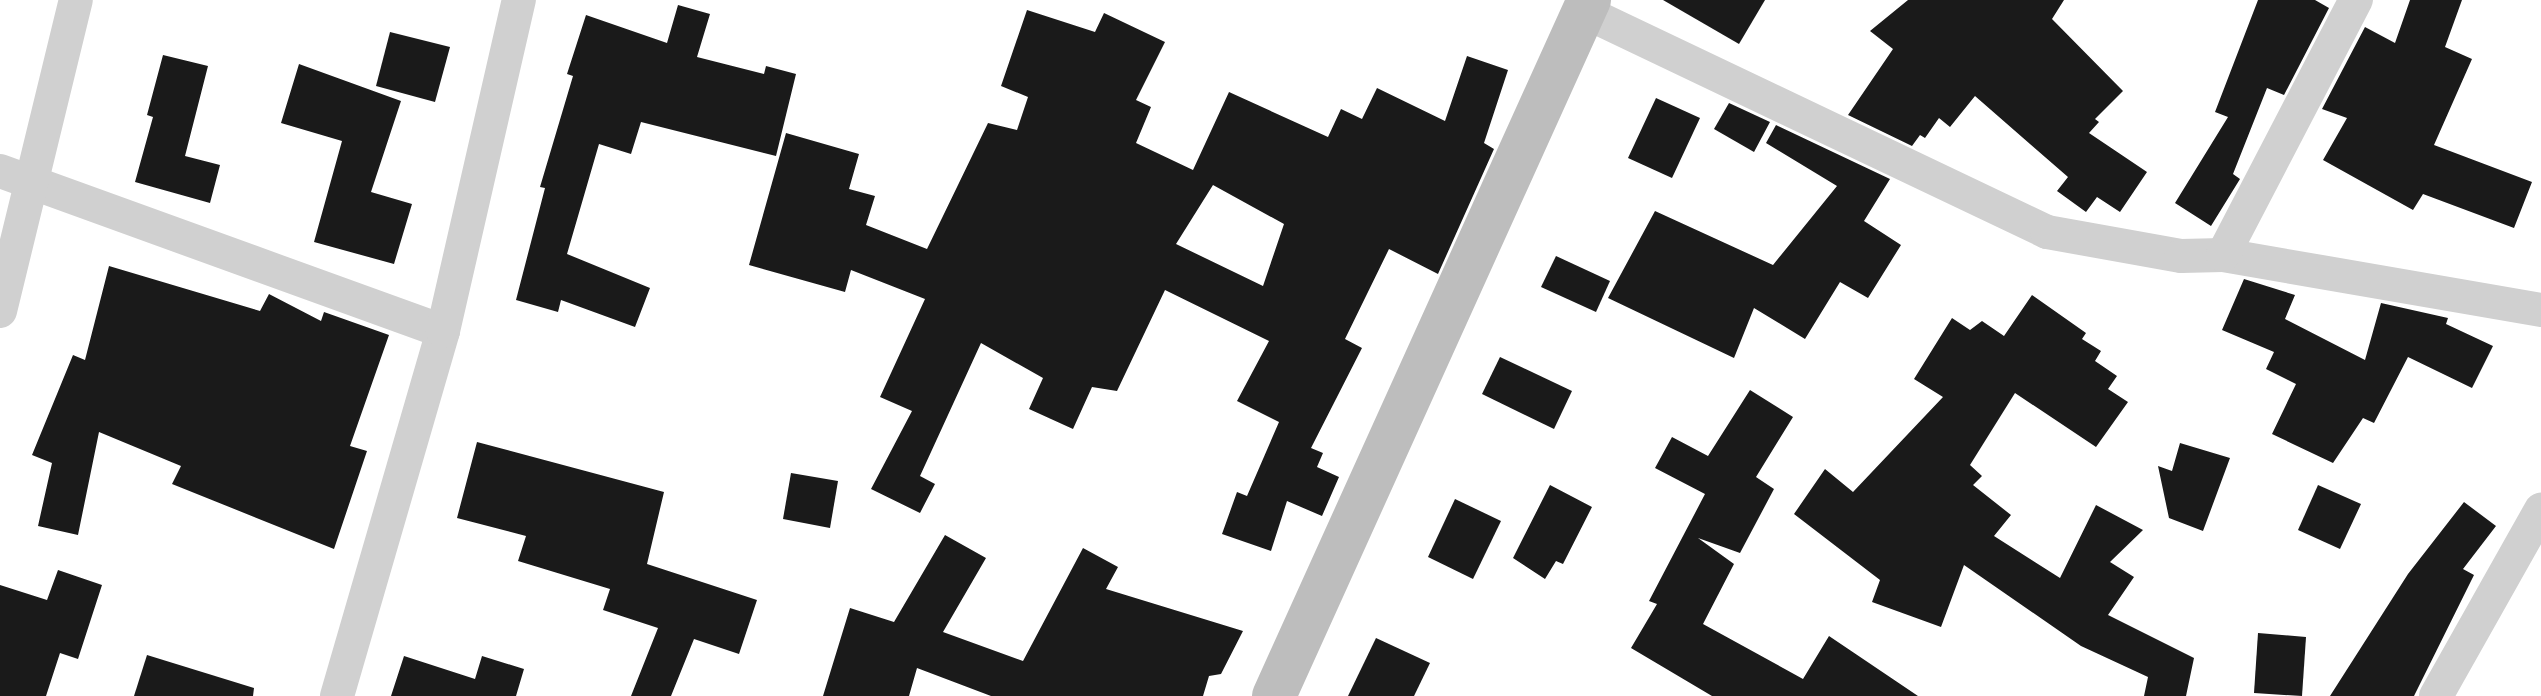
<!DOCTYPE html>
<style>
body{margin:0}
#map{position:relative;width:2541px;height:696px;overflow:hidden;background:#fff;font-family:"IBM Plex Sans",sans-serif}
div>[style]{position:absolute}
.building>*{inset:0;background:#1a1a1a}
.street>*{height:34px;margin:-17px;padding:0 17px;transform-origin:17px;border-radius:17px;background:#d0d0d0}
.secondary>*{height:44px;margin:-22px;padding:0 22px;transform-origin:22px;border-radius:22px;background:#bdbdbd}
span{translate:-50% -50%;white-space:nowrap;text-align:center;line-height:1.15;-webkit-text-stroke:8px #fff;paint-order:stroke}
</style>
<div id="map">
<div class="building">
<div style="clip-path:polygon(1663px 0,1765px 0,1739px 44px)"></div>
<div style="clip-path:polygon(1908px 0,2064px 0,2052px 19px,2123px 91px,2095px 119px,2099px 122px,2089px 133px,2147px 172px,2120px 212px,2097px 197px,2086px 212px,2057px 191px,2068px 177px,1975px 96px,1950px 127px,1939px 118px,1925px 138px,1920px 135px,1912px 146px,1848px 115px,1893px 49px,1870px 31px)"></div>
<div style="clip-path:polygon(2258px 0,2315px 0,2329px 8px,2284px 95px,2267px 88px,2233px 174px,2240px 179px,2211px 226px,2175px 203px,2228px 117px,2215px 112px)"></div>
<div style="clip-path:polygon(2410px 0,2462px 0,2445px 47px,2472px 59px,2434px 145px,2532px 182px,2514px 228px,2423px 194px,2413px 210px,2323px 160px,2347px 118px,2322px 109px,2365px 27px,2395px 43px)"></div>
<div style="clip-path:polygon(678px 5px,710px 14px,697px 57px,764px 74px,766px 66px,796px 74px,776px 156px,641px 122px,631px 154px,599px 144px,567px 254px,650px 288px,635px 327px,561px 300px,558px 312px,516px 300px,545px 188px,540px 187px,573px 76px,567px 74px,586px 15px,667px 43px)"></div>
<div style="clip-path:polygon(evenodd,1027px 10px,1095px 32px,1104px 13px,1165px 42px,1136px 100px,1151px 107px,1136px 143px,1193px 170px,1229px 92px,1328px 137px,1341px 109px,1362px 119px,1377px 88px,1445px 121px,1467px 56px,1508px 70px,1484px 143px,1494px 149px,1438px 274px,1389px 249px,1345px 339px,1362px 348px,1311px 448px,1323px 453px,1317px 467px,1339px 477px,1322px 516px,1287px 501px,1271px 551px,1222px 534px,1237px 492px,1247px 496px,1279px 422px,1237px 401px,1269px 341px,1165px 290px,1117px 391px,1092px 387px,1073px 429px,1029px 409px,1043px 378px,981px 343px,920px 476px,935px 484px,920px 513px,871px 489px,912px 411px,880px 397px,925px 299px,851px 270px,845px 292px,749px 265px,786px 133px,859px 154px,849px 189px,875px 196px,866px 225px,927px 249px,988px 123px,1017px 130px,1028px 97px,1001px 86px,1027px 10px,1213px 185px,1284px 224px,1263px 286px,1176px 244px,1213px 185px)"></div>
<div style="clip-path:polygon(390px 32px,450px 47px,435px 102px,376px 86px)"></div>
<div style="clip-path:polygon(163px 55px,208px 66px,185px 156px,220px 165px,210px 203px,135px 182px,153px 117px,147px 115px)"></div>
<div style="clip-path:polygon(299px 64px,401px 101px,371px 192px,412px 204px,394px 264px,314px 242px,342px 141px,281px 123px)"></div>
<div style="clip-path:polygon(1656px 98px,1700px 118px,1672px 178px,1628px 158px)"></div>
<div style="clip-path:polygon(1729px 103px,1770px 122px,1754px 152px,1714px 129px)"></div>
<div style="clip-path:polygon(1776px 125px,1890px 179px,1864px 221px,1901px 245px,1868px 298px,1840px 282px,1805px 339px,1754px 308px,1734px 358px,1608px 298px,1655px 211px,1773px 265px,1837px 186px,1766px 143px)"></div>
<div style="clip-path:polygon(1556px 256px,1610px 281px,1596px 312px,1541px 287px)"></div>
<div style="clip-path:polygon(109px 266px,260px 311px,269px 294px,321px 321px,324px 312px,389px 335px,350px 446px,367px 451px,334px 549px,172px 484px,181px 466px,99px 432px,78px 535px,38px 526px,52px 463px,32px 455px,73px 355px,85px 360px)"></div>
<div style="clip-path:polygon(2244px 279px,2295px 295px,2285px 319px,2365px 360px,2381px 303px,2448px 318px,2446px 324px,2493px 346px,2472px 388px,2408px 357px,2374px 423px,2363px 418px,2333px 463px,2272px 434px,2296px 384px,2266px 369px,2274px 352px,2222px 330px)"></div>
<div style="clip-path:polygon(2032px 295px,2086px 333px,2082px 339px,2101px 351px,2095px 361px,2117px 376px,2108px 389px,2128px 402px,2096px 447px,2015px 393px,1970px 465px,1982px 476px,1973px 485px,2011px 515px,1994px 536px,2060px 578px,2096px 505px,2143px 530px,2110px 562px,2134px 577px,2108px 615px,2194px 658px,2186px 696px,2144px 696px,2148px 677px,2081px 646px,1964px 565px,1941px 627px,1872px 602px,1880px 580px,1794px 514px,1825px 469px,1853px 492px,1943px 397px,1914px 379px,1952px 318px,1970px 330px,1982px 321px,2004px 336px)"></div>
<div style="clip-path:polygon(1500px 357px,1572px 391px,1554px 429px,1482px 394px)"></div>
<div style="clip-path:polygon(1750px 390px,1793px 417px,1756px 477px,1774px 489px,1740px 553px,1698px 538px,1734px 564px,1703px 624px,1803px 679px,1829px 636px,1918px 696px,1712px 696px,1631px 648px,1657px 604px,1649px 601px,1705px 494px,1655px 468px,1672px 437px,1708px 456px)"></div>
<div style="clip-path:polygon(477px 442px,664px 492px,647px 564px,757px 600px,739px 654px,694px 639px,671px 696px,631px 696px,658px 628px,603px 610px,610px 589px,518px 561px,526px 536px,457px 518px)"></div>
<div style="clip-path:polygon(2180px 443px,2230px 458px,2203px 531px,2169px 518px,2158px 466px,2172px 471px)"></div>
<div style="clip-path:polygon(791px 473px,838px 481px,830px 528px,783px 519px)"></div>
<div style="clip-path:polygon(1550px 485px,1592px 507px,1563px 564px,1556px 561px,1545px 579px,1513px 558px)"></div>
<div style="clip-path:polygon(2318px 485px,2361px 504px,2340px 549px,2298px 530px)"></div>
<div style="clip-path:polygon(1455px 499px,1501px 521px,1473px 579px,1428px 557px)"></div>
<div style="clip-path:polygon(2464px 502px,2496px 526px,2463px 569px,2474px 575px,2414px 696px,2330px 696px,2408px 574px)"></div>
<div style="clip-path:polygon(945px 535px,986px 558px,943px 632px,1023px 661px,1083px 548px,1118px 567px,1106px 589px,1243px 631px,1221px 674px,1209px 676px,1203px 696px,991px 696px,917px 668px,909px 696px,823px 696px,850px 608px,894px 622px)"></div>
<div style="clip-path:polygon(58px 570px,102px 585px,78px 659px,60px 653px,46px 696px,0 696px,0 585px,47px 600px)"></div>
<div style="clip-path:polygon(2258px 633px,2306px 637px,2302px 696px,2254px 693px)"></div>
<div style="clip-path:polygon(1376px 638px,1430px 663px,1414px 696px,1348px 696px)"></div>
<div style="clip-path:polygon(147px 655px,254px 688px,253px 696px,134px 696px)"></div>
<div style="clip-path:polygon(404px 656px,475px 679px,482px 656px,524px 669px,516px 696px,391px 696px)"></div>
</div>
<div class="street">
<div style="left:1585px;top:12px;width:512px;rotate:25.46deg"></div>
<div style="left:2047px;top:232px;width:136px;rotate:10.2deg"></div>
<div style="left:2181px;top:256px;width:42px;rotate:-1.4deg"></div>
<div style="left:2223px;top:255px;width:323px;rotate:9.8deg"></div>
<div style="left:0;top:171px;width:471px;rotate:19.9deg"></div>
<div style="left:2223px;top:255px;width:288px;rotate:-62.5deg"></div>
<div style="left:0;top:311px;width:320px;rotate:-76.3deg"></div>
<div style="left:337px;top:696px;width:380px;rotate:-73.8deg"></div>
<div style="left:443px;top:331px;width:340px;rotate:-77.1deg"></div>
<div style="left:2436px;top:696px;width:214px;rotate:-60.6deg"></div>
</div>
<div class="secondary">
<div style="left:1274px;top:696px;width:764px;rotate:-65.65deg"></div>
</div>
</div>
